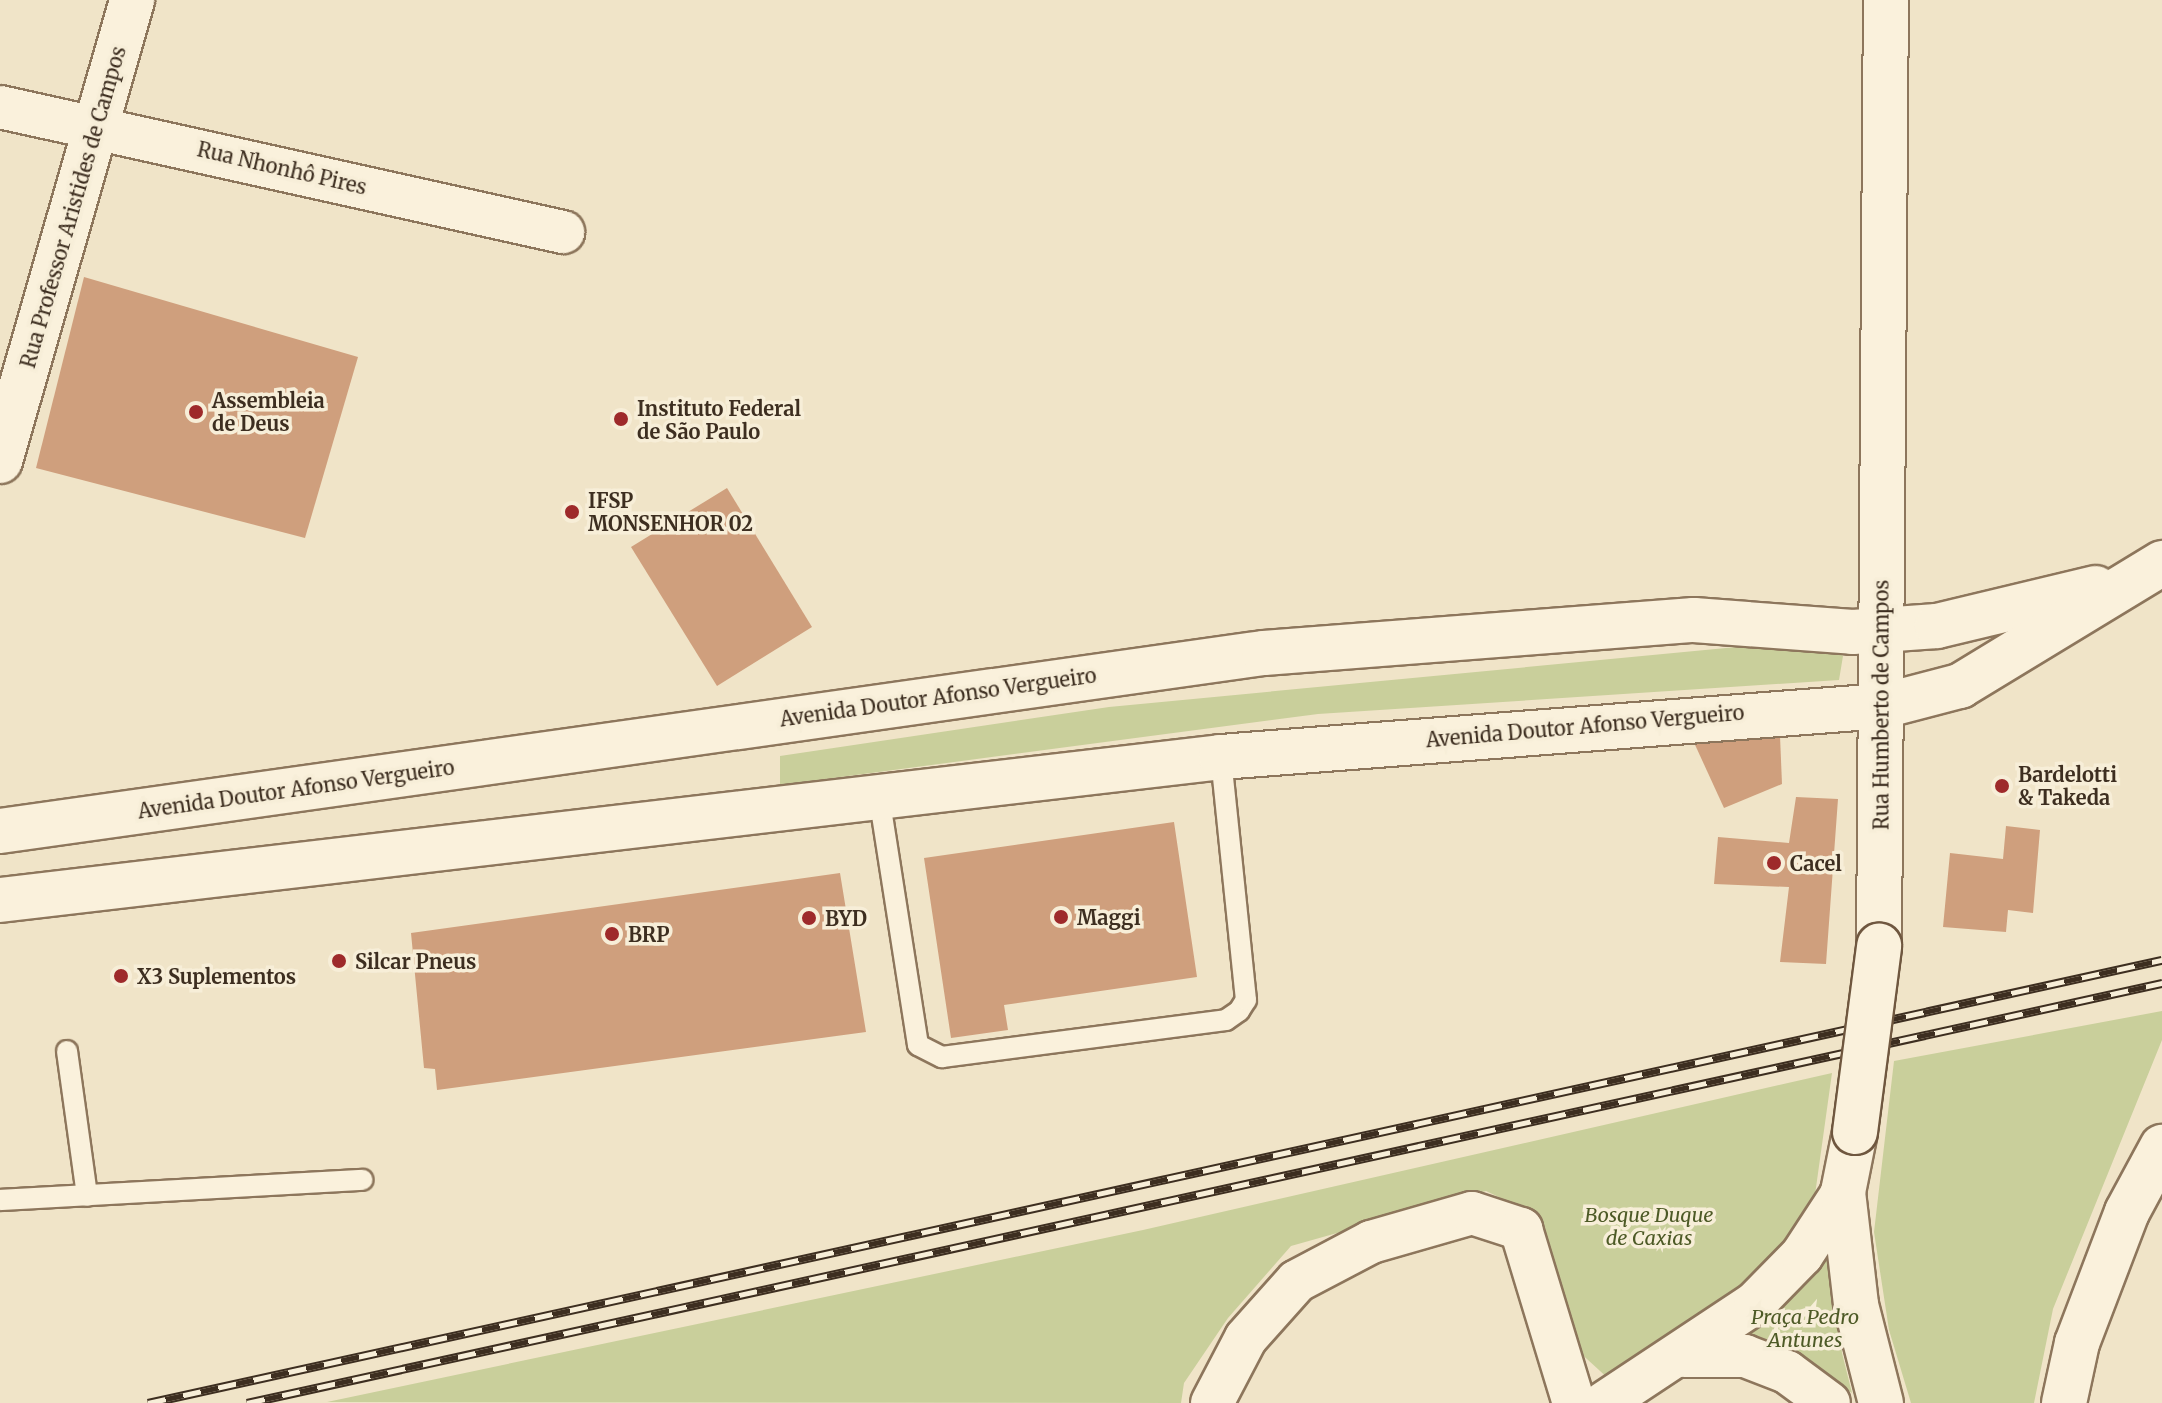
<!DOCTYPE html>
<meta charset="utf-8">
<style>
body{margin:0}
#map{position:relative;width:2162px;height:1403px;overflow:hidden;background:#f0e4c8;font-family:Merriweather,serif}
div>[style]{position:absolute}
.green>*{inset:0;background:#c9cf9b}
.building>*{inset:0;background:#cf9f7d}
.roads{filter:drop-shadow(2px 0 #8d765c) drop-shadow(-2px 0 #8d765c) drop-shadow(0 2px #8d765c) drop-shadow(0 -2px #8d765c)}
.service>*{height:20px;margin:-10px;padding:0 10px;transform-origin:10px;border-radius:10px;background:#faf1dc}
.minor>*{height:42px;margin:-21px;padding:0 21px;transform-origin:21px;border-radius:21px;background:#faf1dc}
.tertiary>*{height:44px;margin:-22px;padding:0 22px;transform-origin:22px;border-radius:22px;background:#faf1dc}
.secondary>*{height:44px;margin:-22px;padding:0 22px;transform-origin:22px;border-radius:22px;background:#faf1dc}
.rail>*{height:9px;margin-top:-4.5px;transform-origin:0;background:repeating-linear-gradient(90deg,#f7eed8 0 18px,#3d2e20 0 36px);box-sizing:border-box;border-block:2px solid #3d2e20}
.bridges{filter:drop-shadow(2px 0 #6f573f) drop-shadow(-2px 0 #6f573f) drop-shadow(0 2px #6f573f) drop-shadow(0 -2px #6f573f)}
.secondary-bridge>*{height:44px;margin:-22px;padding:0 22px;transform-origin:22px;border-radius:22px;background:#faf1dc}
.dots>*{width:22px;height:22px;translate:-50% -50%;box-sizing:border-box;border:4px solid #f7eed8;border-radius:50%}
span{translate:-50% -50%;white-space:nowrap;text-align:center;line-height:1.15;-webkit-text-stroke:7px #f7eed8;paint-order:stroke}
.street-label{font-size:20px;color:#3d2e20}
.poi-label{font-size:20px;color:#3d2e20;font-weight:700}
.left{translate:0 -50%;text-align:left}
.park-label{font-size:20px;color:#4d5a26;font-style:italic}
</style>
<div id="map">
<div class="green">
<div style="clip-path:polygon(1768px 644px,1825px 647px,1843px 656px,1839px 680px,1318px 714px,780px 785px,780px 756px,1109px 707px)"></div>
<div style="clip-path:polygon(2162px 1011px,2162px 1040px,2053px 1309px,2034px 1403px,1911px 1403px,1889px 1330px,1874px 1232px,1894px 1061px)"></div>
<div style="clip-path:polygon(1832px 1073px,1813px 1209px,1732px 1303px,1611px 1381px,1576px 1349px,1526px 1210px,1486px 1191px,1291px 1246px,1228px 1318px,1184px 1383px,1181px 1403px,327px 1402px,1143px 1230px)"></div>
<div style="clip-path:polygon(1831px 1241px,1842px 1353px,1852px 1393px,1808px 1364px,1718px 1344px)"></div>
</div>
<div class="building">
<div style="clip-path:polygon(84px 277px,358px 357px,305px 538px,36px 468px)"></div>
<div style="clip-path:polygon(727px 488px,812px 627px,717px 686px,631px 547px)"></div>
<div style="clip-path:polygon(1691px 736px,1780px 736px,1782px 784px,1724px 808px)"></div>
<div style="clip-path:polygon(1796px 797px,1838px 799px,1826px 964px,1780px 962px,1789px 887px,1714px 884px,1718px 837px,1789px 843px)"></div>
<div style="clip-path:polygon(1174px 822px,1197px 977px,1004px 1005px,1008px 1030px,951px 1038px,924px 858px)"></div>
<div style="clip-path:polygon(2006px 826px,2040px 830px,2033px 913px,2008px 910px,2006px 932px,1943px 927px,1950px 853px,2003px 859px)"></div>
<div style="clip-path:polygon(840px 873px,866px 1032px,437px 1090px,435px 1069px,424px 1068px,411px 933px)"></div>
</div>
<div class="roads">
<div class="service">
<div style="left:879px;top:796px;width:252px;rotate:81.1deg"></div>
<div style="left:918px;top:1045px;width:27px;rotate:27deg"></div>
<div style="left:942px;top:1057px;width:286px;rotate:-7.4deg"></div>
<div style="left:1226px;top:1020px;width:16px;rotate:-35deg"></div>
<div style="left:1239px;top:1011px;width:13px;rotate:-58deg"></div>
<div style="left:1246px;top:1000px;width:244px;rotate:-95.9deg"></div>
<div style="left:67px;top:1051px;width:146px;rotate:82.1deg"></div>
<div style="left:0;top:1200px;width:363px;rotate:-3.2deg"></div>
</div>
<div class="minor">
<div style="left:0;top:107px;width:577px;rotate:12.52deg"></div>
<div style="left:1685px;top:1356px;width:60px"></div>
<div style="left:1745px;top:1356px;width:45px;rotate:20.9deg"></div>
<div style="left:1787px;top:1372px;width:52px;rotate:36.4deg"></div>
<div style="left:1212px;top:1403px;width:73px;rotate:-62.4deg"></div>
<div style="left:1246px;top:1338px;width:76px;rotate:-48.2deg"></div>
<div style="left:1297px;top:1281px;width:84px;rotate:-27.8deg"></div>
<div style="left:1371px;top:1242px;width:105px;rotate:-16deg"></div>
<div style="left:1472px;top:1213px;width:52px;rotate:18.1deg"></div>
<div style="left:1521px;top:1229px;width:182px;rotate:73.1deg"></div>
<div style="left:1604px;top:1403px;width:181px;rotate:-33.5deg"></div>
<div style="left:1755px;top:1303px;width:67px;rotate:-45.6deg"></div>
<div style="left:1802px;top:1255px;width:75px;rotate:-56.9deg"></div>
</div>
<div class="tertiary">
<div style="left:0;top:461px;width:480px;rotate:-74deg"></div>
</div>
<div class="secondary">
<div style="left:0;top:831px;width:1276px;rotate:-8.02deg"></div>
<div style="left:1264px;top:653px;width:431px;rotate:-4.4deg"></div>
<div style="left:1694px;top:620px;width:159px;rotate:4.3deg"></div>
<div style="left:1853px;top:632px;width:84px;rotate:-4.1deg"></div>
<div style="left:1937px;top:626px;width:163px;rotate:-13.5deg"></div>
<div style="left:0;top:900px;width:1229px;rotate:-6.68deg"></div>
<div style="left:1221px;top:757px;width:664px;rotate:-4.41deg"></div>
<div style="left:1883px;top:706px;width:80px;rotate:-14.6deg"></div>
<div style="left:1960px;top:686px;width:237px;rotate:-31.3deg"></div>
<div style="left:1879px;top:946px;width:946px;rotate:-89.58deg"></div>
<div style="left:1855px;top:1132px;width:61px;rotate:101.3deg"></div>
<div style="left:1843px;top:1192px;width:114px;rotate:83.4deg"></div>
<div style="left:1856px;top:1305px;width:101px;rotate:75.7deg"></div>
<div style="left:2064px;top:1403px;width:61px;rotate:-77.8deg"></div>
<div style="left:2077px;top:1343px;width:140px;rotate:-69.1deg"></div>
<div style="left:2127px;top:1212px;width:74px;rotate:-61.7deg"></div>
</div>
</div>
<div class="rail">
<div style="left:148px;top:1403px;width:2062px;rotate:-12.41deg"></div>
<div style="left:247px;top:1403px;width:1961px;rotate:-12.37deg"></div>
</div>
<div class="bridges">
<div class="secondary-bridge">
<div style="left:1855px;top:1132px;width:188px;rotate:-82.6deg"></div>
</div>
</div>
<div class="dots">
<div style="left:196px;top:412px;background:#9e2a2b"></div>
<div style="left:621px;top:419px;background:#9e2a2b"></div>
<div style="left:572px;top:512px;background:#9e2a2b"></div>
<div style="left:2002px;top:786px;background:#9e2a2b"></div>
<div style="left:1774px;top:863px;background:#9e2a2b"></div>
<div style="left:1061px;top:917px;background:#9e2a2b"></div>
<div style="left:809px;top:918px;background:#9e2a2b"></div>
<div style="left:612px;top:934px;background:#9e2a2b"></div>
<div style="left:339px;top:961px;background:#9e2a2b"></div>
<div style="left:121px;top:976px;background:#9e2a2b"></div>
</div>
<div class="street-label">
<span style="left:282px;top:168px;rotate:13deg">Rua Nhonhô Pires</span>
<span style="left:73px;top:207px;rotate:-74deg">Rua Professor Aristides de Campos</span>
<span style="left:938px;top:697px;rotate:-8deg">Avenida Doutor Afonso Vergueiro</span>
<span style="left:1881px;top:705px;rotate:-90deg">Rua Humberto de Campos</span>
<span style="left:1585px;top:726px;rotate:-5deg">Avenida Doutor Afonso Vergueiro</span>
<span style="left:296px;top:789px;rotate:-8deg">Avenida Doutor Afonso Vergueiro</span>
</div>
<div class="poi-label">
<span class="left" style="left:212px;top:412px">Assembleia<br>de Deus</span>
<span class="left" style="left:637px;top:420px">Instituto Federal<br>de São Paulo</span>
<span class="left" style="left:588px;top:512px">IFSP<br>MONSENHOR 02</span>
<span class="left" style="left:2018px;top:786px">Bardelotti<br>&amp; Takeda</span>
<span class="left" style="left:1790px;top:863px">Cacel</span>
<span class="left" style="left:1077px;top:917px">Maggi</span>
<span class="left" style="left:825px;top:918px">BYD</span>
<span class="left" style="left:628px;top:934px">BRP</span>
<span class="left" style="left:355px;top:961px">Silcar Pneus</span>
<span class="left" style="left:137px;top:976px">X3 Suplementos</span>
</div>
<div class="park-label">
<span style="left:1649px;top:1226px">Bosque Duque<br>de Caxias</span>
<span style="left:1805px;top:1328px">Praça Pedro<br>Antunes</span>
</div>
</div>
